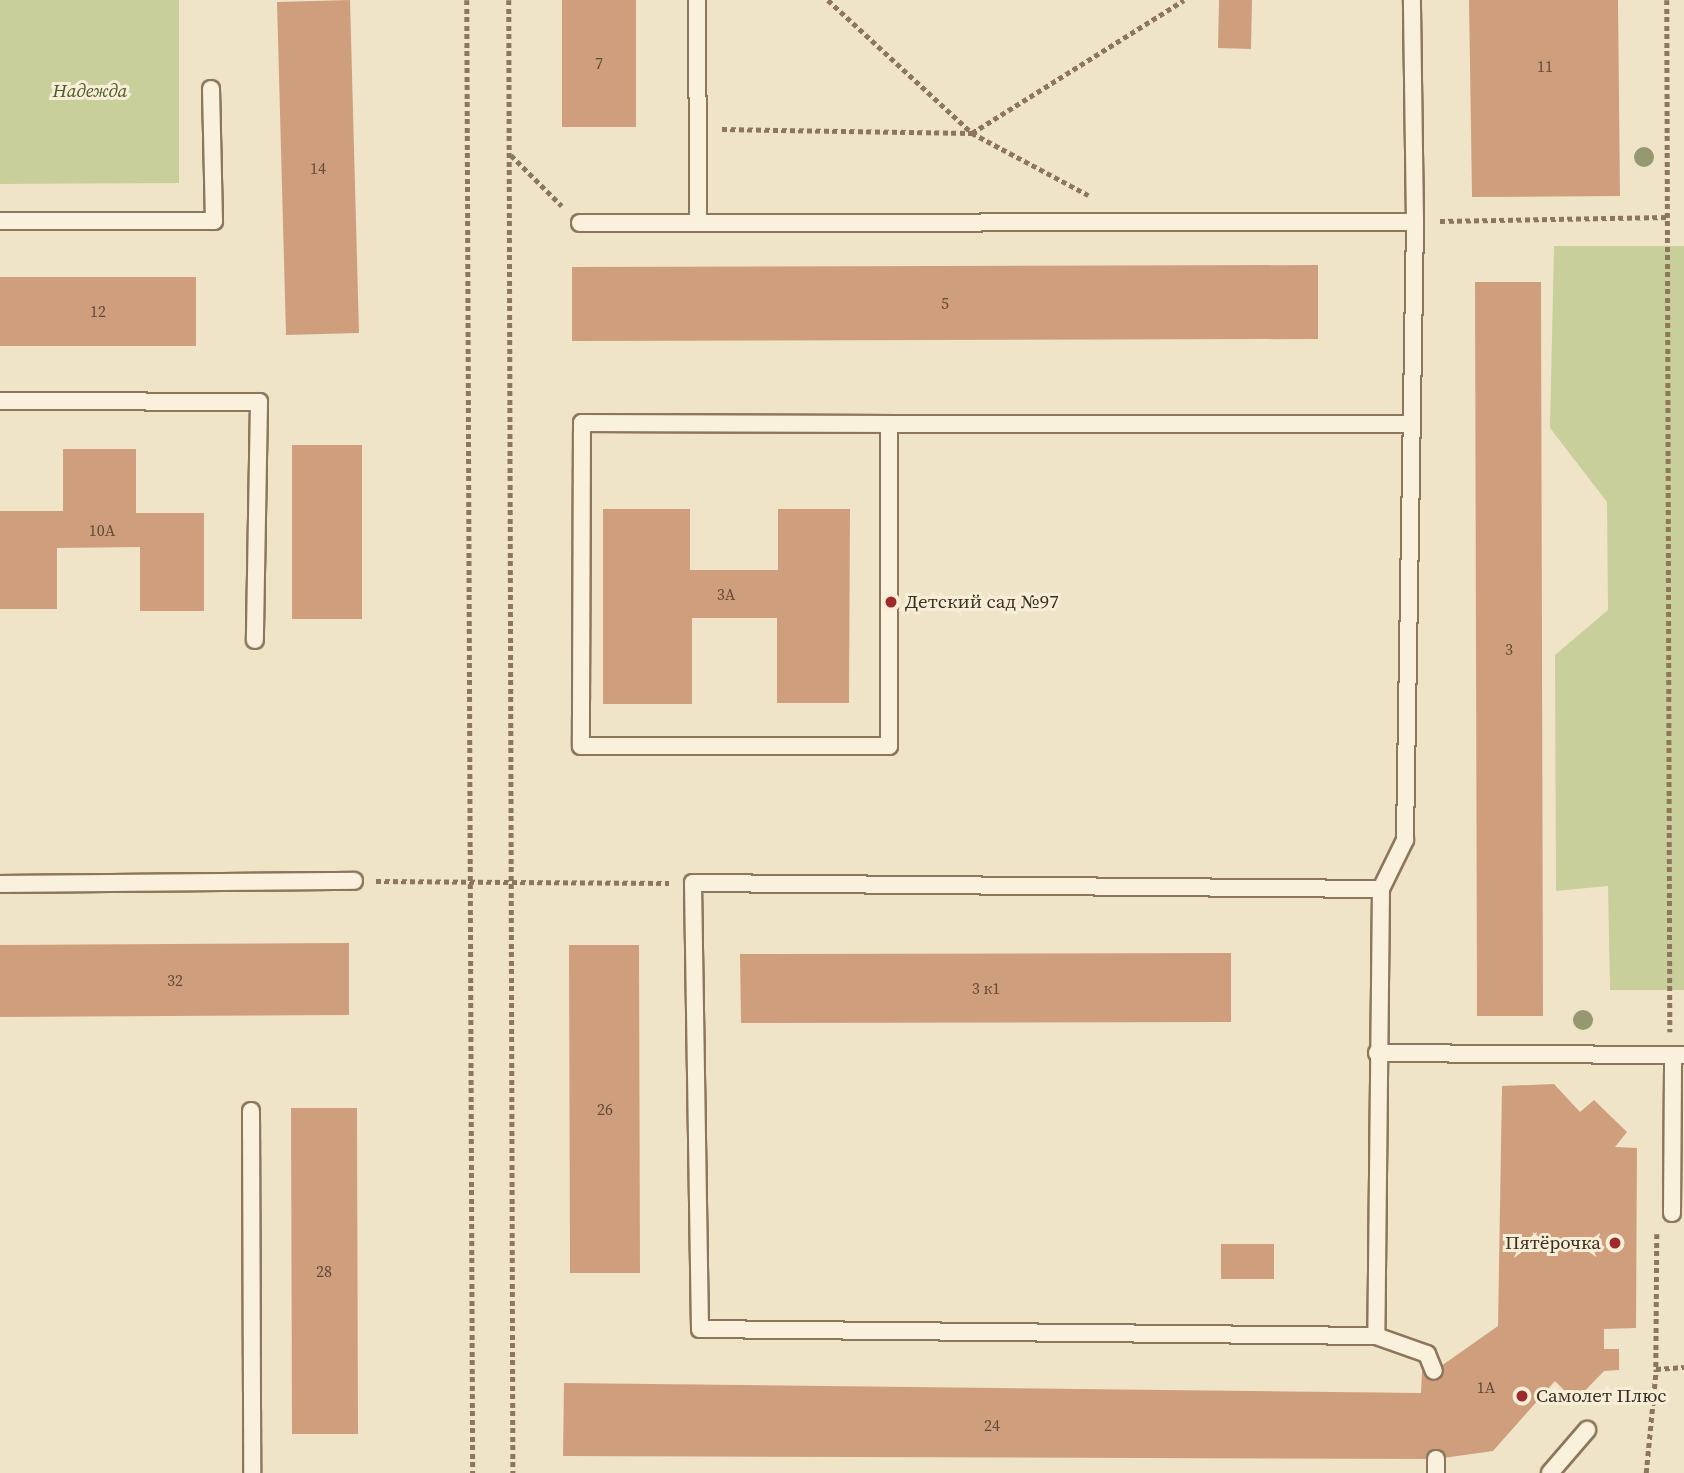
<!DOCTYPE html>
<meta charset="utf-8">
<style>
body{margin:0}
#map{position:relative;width:1684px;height:1473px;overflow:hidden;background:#f0e4c8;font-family:"Source Serif 4",serif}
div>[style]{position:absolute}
.green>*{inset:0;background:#c9cf9b}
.building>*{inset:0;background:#cf9f7d}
.path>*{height:4.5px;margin-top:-2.25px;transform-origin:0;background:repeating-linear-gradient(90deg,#8d765c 0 5px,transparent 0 8.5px)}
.roads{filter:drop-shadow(2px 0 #8d765c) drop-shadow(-2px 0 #8d765c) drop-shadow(0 2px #8d765c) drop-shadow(0 -2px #8d765c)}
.service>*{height:16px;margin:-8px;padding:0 8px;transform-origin:8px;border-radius:8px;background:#faf1dc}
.trees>*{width:20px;height:20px;margin:-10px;border-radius:50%;background:#96986f}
.dots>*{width:19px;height:19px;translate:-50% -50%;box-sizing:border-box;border:4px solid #f7eed8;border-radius:50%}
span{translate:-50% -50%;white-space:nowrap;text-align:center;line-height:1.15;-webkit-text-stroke:6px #f7eed8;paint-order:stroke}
.number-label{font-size:16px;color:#624a37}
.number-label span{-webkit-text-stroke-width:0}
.park-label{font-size:19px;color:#4d5a26;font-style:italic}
.poi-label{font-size:19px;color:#3d2e20}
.left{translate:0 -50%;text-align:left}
.right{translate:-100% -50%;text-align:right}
</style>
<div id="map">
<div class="green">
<div style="clip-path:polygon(0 0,179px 0,179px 183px,0 184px)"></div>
<div style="clip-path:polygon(1554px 246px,1684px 246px,1684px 990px,1610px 990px,1608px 886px,1556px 891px,1555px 655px,1608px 610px,1607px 502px,1550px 428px)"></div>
</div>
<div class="building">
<div style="clip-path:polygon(350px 0,359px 333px,286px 335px,277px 2px)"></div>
<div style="clip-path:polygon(562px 0,636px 0,636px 127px,562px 127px)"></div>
<div style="clip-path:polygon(1219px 0,1252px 0,1251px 49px,1218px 48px)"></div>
<div style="clip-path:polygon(1469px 0,1618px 0,1620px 196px,1472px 197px)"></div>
<div style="clip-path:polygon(1318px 265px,1318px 339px,572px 341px,572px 267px)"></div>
<div style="clip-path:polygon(0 277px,196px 277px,196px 346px,0 346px)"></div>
<div style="clip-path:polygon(1475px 282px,1541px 282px,1543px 1016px,1477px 1016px)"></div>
<div style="clip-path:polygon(292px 445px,362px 445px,362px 619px,292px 619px)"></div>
<div style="clip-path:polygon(63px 449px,136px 449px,136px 513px,204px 513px,204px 611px,140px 611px,140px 547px,57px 548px,57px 609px,0 609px,0 511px,63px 511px)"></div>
<div style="clip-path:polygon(603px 509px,690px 509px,690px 570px,778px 570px,778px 509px,850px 509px,849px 703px,777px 703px,777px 618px,692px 618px,692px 704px,603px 704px)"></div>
<div style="clip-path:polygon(349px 943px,349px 1015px,0 1017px,0 945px)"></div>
<div style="clip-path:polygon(569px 945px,639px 945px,640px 1273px,570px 1273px)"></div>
<div style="clip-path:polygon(1231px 953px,1231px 1022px,741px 1023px,740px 954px)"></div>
<div style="clip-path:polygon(1554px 1084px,1580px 1112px,1594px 1100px,1627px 1132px,1615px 1147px,1637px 1148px,1636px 1328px,1604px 1329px,1604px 1349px,1619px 1349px,1619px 1370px,1604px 1371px,1575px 1401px,1555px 1381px,1493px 1451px,1436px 1459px,563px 1456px,564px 1383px,1421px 1393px,1422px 1371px,1434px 1371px,1498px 1326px,1502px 1086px)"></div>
<div style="clip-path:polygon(291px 1108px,357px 1108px,358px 1434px,292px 1434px)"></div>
<div style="clip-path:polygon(1221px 1244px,1274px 1244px,1274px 1279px,1221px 1279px)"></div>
</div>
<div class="path">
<div style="left:467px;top:0;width:1473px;rotate:89.77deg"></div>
<div style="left:509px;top:0;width:1473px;rotate:89.84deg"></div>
<div style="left:828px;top:0;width:196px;rotate:42.7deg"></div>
<div style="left:972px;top:133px;width:132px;rotate:28.1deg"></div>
<div style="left:1667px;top:0;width:1032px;rotate:89.83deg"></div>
<div style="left:722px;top:129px;width:250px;rotate:0.9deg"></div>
<div style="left:972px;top:133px;width:250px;rotate:-32.1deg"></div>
<div style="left:511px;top:155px;width:72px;rotate:45deg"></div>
<div style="left:1440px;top:221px;width:227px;rotate:-1deg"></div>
<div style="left:376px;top:881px;width:293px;rotate:0.4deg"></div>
<div style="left:1657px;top:1234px;width:135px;rotate:90.4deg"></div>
<div style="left:1656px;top:1369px;width:28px;rotate:-4deg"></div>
<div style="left:1646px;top:1473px;width:104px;rotate:-84.5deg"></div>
</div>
<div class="roads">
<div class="service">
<div style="left:697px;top:0;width:223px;rotate:89.7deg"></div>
<div style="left:0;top:221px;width:214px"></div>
<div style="left:214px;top:221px;width:132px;rotate:-91.3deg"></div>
<div style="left:1415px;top:222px;width:618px;rotate:90.93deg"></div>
<div style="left:1405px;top:840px;width:55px;rotate:116.1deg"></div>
<div style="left:1381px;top:889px;width:447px;rotate:90.6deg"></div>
<div style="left:1376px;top:1336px;width:54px;rotate:19.4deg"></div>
<div style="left:1427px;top:1354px;width:18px;rotate:68deg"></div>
<div style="left:580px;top:223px;width:835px;rotate:-0.07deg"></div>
<div style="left:1415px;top:222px;width:222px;rotate:-90.8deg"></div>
<div style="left:0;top:401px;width:259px;rotate:0.2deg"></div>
<div style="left:259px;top:402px;width:238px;rotate:91deg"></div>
<div style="left:889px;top:424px;width:307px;rotate:-179.8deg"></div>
<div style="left:582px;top:423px;width:323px;rotate:90.2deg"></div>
<div style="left:581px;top:746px;width:308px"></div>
<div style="left:889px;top:746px;width:322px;rotate:-90deg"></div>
<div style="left:889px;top:424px;width:523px"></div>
<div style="left:0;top:884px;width:354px;rotate:-0.5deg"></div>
<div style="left:1377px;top:1053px;width:307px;rotate:0.4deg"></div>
<div style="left:251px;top:1111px;width:362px;rotate:89.8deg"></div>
<div style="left:1672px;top:1213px;width:158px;rotate:-89.6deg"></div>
<div style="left:1376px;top:1336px;width:676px;rotate:-179.41deg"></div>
<div style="left:700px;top:1329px;width:446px;rotate:-90.9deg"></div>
<div style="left:693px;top:883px;width:688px;rotate:0.5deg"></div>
<div style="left:1436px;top:1459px;width:14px;rotate:90deg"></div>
<div style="left:1550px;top:1473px;width:57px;rotate:-49.3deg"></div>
</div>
</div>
<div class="trees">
<div style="left:1644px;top:157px"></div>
<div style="left:1583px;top:1020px"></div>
</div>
<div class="dots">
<div style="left:891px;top:602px;background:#9e2a2b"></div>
<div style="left:1615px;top:1243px;background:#9e2a2b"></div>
<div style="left:1522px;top:1396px;background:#9e2a2b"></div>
</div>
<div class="number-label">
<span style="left:599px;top:63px">7</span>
<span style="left:1545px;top:66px">11</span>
<span style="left:318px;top:168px">14</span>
<span style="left:945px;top:303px">5</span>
<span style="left:98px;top:311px">12</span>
<span style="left:102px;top:530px">10А</span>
<span style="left:726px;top:594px">3А</span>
<span style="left:1509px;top:649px">3</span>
<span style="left:175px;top:980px">32</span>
<span style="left:986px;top:988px">3 к1</span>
<span style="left:605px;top:1109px">26</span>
<span style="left:324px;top:1271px">28</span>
<span style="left:1486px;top:1387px">1А</span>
<span style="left:992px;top:1425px">24</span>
</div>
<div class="park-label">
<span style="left:90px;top:91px">Надежда</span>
</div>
<div class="poi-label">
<span class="left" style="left:905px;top:602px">Детский сад №97</span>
<span class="right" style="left:1601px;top:1243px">Пятёрочка</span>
<span class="left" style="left:1536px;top:1396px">Самолет Плюс</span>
</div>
</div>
